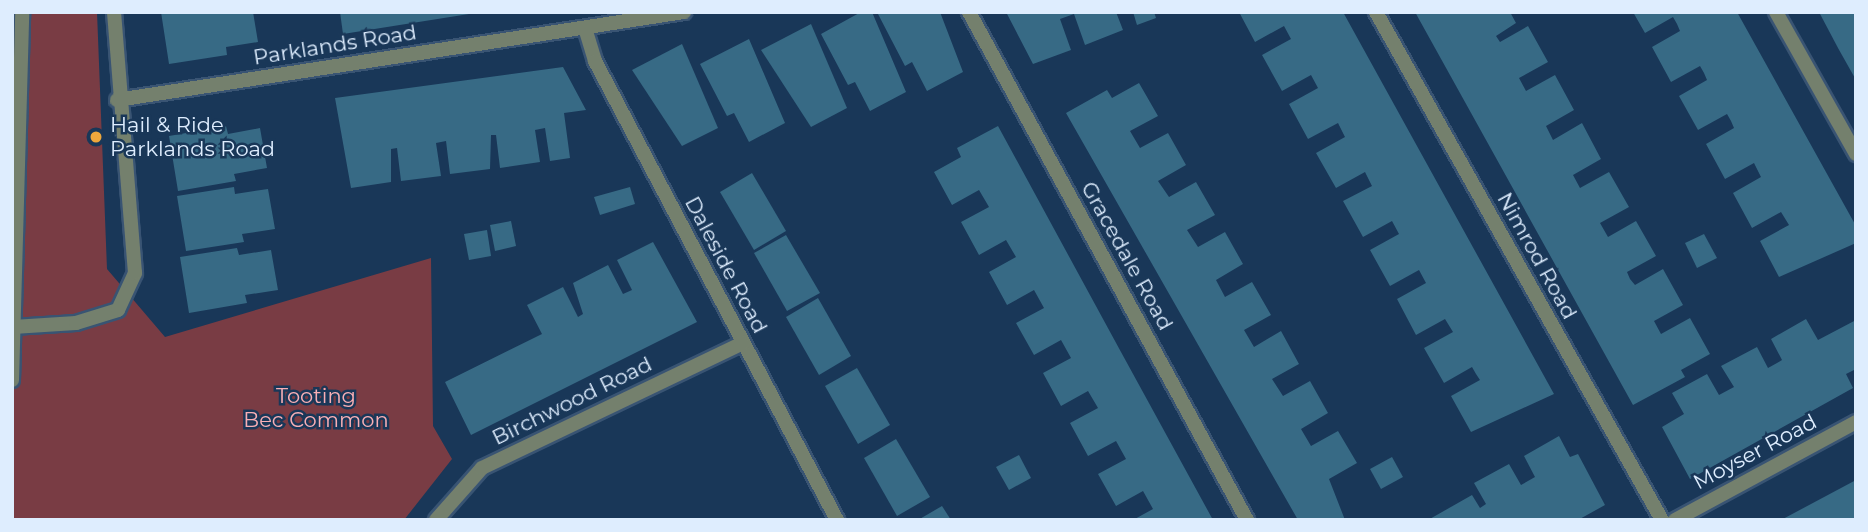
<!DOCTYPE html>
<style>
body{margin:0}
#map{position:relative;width:1868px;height:532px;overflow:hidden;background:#193758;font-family:Montserrat,sans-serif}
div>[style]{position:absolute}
.green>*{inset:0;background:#793c44}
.building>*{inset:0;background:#376a85}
.roads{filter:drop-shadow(2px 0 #395473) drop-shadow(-2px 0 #395473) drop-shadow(0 2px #395473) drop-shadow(0 -2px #395473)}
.street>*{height:14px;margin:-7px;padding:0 7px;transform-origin:7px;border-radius:7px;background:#74806d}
.dots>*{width:19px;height:19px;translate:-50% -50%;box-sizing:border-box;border:4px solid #193758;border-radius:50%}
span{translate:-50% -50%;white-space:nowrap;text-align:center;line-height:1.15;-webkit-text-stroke:5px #193758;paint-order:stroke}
.street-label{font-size:21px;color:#deedfe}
.poi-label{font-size:21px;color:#deedfe}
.left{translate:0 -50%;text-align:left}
.park-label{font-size:21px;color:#f9afb5}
.frame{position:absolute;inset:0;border:14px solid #deedfe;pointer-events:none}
</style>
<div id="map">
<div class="green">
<div style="clip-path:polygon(12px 12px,97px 12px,107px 269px,165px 337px,431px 258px,433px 426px,452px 459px,404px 520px,12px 520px)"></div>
</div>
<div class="building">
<div style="clip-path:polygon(161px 12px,253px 12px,258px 42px,226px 47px,227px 55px,169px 64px)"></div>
<div style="clip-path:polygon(340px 12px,469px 12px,469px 14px,343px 34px)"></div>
<div style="clip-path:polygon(861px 12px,872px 12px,906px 92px,870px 111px,855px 82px,848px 85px,821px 34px)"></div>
<div style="clip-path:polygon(940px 12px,963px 72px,927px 91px,912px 62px,905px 66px,878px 14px)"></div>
<div style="clip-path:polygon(1006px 12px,1116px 12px,1123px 30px,1085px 45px,1074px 14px,1060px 19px,1071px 50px,1033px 64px)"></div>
<div style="clip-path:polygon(1133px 12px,1154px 12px,1156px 18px,1137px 25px)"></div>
<div style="clip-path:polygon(1239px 12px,1343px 12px,1554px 394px,1471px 432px,1451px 396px,1480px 380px,1476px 374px,1472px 367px,1444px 383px,1424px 348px,1453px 332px,1445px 319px,1416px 335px,1397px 299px,1426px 283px,1419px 270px,1390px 286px,1370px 250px,1399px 234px,1392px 221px,1363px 237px,1343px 201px,1372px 186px,1365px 172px,1336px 188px,1316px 153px,1345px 137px,1338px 123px,1308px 139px,1289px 104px,1318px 88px,1311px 75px,1282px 91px,1262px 55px,1291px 39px,1284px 26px,1255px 42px)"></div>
<div style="clip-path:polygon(1415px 12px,1510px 12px,1516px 23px,1496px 36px,1500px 42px,1528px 26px,1548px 62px,1519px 78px,1526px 91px,1555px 75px,1574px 110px,1546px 126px,1553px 140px,1582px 123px,1601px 159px,1573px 175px,1580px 188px,1609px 172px,1629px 207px,1600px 223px,1608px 237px,1636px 221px,1656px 256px,1627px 272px,1630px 279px,1635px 285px,1663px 269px,1683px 305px,1654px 321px,1661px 334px,1690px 318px,1710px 354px,1681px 370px,1685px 377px,1633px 405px)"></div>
<div style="clip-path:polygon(1633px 12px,1737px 12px,1856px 226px,1856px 243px,1779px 277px,1760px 241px,1789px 225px,1781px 212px,1752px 228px,1733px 193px,1761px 177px,1754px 163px,1725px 179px,1706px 144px,1734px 128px,1731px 121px,1727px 114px,1698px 130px,1679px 96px,1707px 80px,1704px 73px,1700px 66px,1671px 82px,1652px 47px,1680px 31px,1677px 24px,1673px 17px,1645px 33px)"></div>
<div style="clip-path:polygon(1819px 12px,1856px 12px,1856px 80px,1838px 48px)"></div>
<div style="clip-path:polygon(811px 24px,847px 108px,811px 127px,761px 50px)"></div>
<div style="clip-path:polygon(749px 39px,785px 123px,749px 142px,734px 113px,727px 116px,700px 64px)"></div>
<div style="clip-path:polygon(682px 44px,718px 128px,682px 146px,632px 70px)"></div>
<div style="clip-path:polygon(563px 67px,586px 110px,564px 113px,570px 158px,550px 161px,545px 128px,535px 130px,540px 162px,500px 168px,496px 135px,491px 135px,490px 169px,450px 174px,446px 141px,436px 143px,441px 176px,401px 181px,397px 148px,391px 149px,391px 182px,351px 188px,335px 98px)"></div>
<div style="clip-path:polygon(1139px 83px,1158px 116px,1130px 131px,1140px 148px,1168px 133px,1186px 165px,1158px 181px,1169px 197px,1196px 182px,1215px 215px,1187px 230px,1198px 247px,1225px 232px,1243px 264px,1216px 280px,1225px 297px,1252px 282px,1271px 315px,1244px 330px,1254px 347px,1281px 331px,1299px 364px,1272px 379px,1283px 396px,1310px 381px,1328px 413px,1301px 429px,1311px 446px,1338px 431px,1357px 463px,1329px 479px,1345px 520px,1298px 520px,1066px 113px,1107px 90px,1112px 98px)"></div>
<div style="clip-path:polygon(226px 126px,228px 134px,260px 128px,267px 168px,234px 174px,236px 181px,178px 191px,169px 136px)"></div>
<div style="clip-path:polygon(998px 126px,1121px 352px,1213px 520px,1133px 520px,1153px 509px,1143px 491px,1116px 506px,1098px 474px,1126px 459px,1116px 441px,1088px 456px,1070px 423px,1098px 408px,1088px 391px,1061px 406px,1043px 373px,1071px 358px,1061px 340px,1034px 355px,1016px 323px,1044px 308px,1034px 290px,1007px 305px,989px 272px,1016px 257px,1006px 240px,979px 255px,961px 222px,989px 207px,979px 190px,952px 205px,934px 172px,961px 157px,957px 148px)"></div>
<div style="clip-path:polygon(752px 173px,786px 231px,754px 250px,720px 192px)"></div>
<div style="clip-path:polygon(234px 187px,235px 194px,268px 189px,275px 229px,242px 234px,244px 242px,186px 251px,177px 196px)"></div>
<div style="clip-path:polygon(630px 187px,635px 204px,600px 215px,594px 197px)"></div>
<div style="clip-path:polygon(511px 221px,516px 246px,495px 251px,490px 225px)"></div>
<div style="clip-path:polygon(487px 230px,491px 256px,469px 260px,464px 234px)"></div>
<div style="clip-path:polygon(1704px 234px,1717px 258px,1697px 268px,1685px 243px)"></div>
<div style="clip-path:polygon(786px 235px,820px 293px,787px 311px,754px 253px)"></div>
<div style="clip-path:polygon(653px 242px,697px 322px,471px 435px,445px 382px,542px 334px,527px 305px,563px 287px,578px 317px,583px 314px,573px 283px,608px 265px,623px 294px,632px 290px,617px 260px)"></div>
<div style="clip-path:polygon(237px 248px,239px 255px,271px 250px,278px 290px,245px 295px,247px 303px,189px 313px,180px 257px)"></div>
<div style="clip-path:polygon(818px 298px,851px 356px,819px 375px,786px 317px)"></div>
<div style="clip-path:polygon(1806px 319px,1818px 340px,1856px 320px,1856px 369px,1846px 374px,1853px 388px,1690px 479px,1662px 427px,1684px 414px,1672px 393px,1707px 374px,1719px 395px,1734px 387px,1721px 366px,1757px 347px,1768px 368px,1777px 363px,1782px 360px,1771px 339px)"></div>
<div style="clip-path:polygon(857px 368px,890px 425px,858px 444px,825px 386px)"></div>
<div style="clip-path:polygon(1559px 436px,1570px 457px,1578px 454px,1605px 505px,1578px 520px,1428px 520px,1472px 495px,1480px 508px,1486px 504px,1474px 483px,1509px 464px,1521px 485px,1535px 477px,1524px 456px)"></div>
<div style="clip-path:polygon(896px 439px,930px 497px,897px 516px,864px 458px)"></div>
<div style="clip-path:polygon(1019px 455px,1031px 478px,1009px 490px,996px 467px)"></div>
<div style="clip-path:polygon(1392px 457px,1403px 477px,1381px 489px,1370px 469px)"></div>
<div style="clip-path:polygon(1856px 480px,1856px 520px,1781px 520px)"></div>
<div style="clip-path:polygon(942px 506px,951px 520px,918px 520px)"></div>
</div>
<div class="roads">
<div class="street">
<div style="left:969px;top:12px;width:579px;rotate:61.31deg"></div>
<div style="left:1376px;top:12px;width:583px;rotate:60.62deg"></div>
<div style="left:1776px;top:12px;width:163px;rotate:60.6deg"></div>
<div style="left:585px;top:28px;width:34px;rotate:73deg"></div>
<div style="left:595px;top:61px;width:519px;rotate:62.2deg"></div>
<div style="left:117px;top:100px;width:574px;rotate:-8.82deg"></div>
<div style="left:13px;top:327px;width:63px;rotate:-3.6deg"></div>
<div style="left:76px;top:323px;width:44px;rotate:-17.2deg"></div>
<div style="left:118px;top:310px;width:41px;rotate:-65.3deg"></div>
<div style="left:135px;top:273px;width:262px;rotate:-94.6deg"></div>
<div style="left:12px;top:380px;width:368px;rotate:-88.4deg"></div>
<div style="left:436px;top:520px;width:69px;rotate:-48.5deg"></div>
<div style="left:482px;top:468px;width:289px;rotate:-25.6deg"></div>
<div style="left:1675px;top:520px;width:206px;rotate:-28.4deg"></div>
</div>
</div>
<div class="dots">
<div style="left:96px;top:137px;background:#eea73c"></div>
</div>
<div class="street-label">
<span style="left:335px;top:45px;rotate:-9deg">Parklands Road</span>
<span style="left:1127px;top:256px;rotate:61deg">Gracedale Road</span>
<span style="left:1537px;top:256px;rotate:61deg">Nimrod Road</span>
<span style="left:726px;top:265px;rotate:62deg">Daleside Road</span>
<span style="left:572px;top:401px;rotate:-26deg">Birchwood Road</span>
<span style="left:1755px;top:452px;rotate:-28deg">Moyser Road</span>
</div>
<div class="poi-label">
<span class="left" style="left:110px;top:137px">Hail &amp; Ride<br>Parklands Road</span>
</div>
<div class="park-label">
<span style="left:316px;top:408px">Tooting<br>Bec Common</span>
</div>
<div class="frame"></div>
</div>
